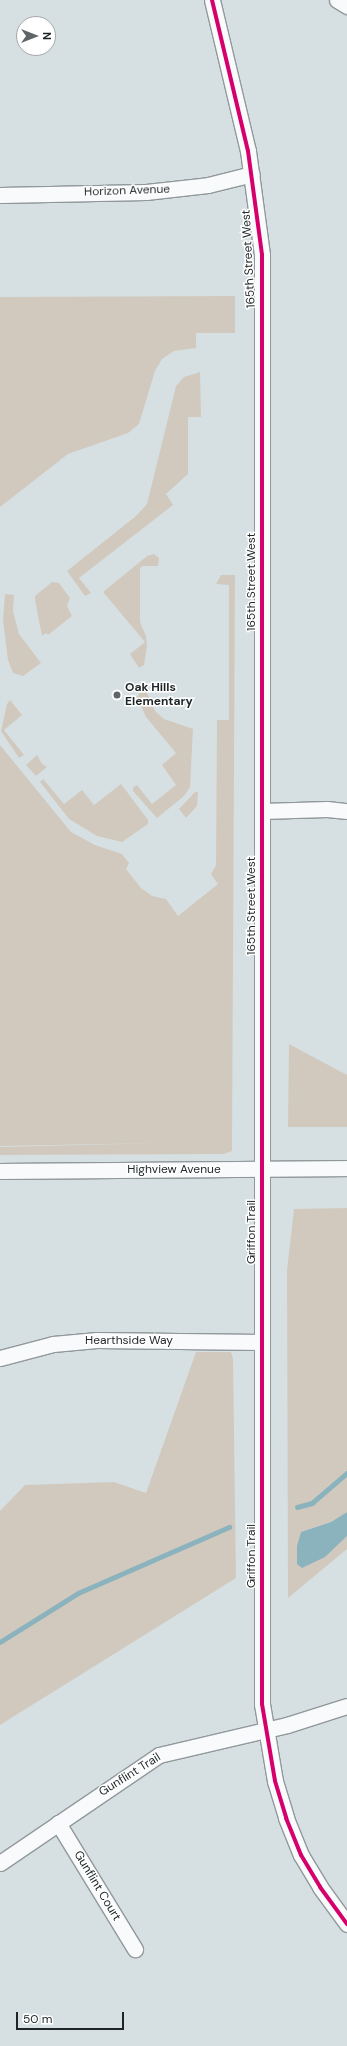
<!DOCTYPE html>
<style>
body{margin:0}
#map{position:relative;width:347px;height:2046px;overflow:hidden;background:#d6e0e3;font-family:"DM Sans",sans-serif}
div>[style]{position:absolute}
.green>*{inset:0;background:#d2c9be}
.water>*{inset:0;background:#8ab3bd}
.stream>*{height:4.5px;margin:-2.25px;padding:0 2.25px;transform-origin:2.25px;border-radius:2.25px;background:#8ab3bd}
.roads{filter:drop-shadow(1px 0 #91989b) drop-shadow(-1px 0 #91989b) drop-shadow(0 1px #91989b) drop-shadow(0 -1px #91989b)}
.minor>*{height:15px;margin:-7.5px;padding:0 7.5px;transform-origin:7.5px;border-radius:7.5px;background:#f9fafb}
.cycleway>*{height:4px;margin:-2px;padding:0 2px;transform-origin:2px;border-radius:2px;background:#d6006c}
.dots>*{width:11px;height:11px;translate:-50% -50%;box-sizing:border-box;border:2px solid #fff;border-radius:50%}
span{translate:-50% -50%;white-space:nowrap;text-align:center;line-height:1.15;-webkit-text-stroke:3px #fff;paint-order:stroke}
.street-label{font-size:12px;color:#1e2527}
.poi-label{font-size:12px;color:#1e2527;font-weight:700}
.left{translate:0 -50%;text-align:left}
.north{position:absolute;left:16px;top:16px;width:40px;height:40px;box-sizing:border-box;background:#fff;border:1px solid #a5a8a9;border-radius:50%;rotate:90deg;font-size:11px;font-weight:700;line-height:16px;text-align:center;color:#1e2527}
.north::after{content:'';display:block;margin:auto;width:14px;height:18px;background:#5e6669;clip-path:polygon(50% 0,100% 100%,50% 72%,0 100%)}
.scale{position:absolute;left:16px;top:2012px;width:108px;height:18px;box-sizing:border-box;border:2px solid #1e2527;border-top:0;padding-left:5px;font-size:12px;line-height:14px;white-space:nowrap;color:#1e2527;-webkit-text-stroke:3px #fff;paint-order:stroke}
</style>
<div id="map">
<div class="green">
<div style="clip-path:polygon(235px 296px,235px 333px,196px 333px,196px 348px,174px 351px,162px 359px,155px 371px,139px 424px,128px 433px,68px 454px,0 507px,0 297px)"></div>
<div style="clip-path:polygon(200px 372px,201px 417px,188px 417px,188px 474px,166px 494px,173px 505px,79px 578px,91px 593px,85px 596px,67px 571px,136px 516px,147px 504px,176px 386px,184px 377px)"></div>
<div style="clip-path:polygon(154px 554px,159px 558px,158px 566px,143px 566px,140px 568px,140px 622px,146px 636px,147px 646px,144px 665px,139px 668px,130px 654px,145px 642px,103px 592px,147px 556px)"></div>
<div style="clip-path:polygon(221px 575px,235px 575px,232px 1151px,224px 1154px,0 1155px,0 1147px,161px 1143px,0 1146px,0 745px,71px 832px,95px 845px,122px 854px,129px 863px,126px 869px,141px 888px,152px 896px,166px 899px,178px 916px,218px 884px,211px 874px,216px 865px,217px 720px,229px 720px,229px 585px,216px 584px)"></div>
<div style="clip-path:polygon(52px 582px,59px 583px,70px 598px,67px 606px,72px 616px,48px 635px,46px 633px,42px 636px,35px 600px,35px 596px)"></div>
<div style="clip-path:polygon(5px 594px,14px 595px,13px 611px,19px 634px,41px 663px,23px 676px,13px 673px,8px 660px,3px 620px)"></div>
<div style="clip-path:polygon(144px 686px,155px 711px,164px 719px,193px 729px,190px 787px,184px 796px,157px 818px,133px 791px,133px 787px,137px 785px,152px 804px,176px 785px,162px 765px,176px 753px,146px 717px,137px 697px)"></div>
<div style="clip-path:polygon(10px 700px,22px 715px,4px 730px,24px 755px,19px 758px,1px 731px,7px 704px)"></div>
<div style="clip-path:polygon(37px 755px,42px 764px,47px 767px,36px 776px,26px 765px)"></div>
<div style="clip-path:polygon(43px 779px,64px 804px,82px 790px,94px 805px,121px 784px,148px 820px,148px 824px,122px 842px,97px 836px,69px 819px,40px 782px)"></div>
<div style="clip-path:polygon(195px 792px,198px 792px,197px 806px,186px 818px,179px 809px)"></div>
<div style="clip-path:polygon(289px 1044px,347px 1075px,347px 1127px,288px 1127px)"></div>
<div style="clip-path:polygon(347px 1208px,347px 1512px,331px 1522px,301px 1532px,302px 1568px,347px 1536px,347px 1549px,288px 1598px,287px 1270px,294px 1209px)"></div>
<div style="clip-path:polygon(196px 1352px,231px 1352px,233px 1359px,236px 1578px,0 1725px,0 1511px,25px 1485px,114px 1482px,146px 1493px)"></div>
</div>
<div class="water">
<div style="clip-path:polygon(347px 1512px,347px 1536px,325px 1557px,302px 1568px,297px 1564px,297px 1546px,301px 1532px,331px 1522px)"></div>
</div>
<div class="stream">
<div style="left:297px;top:1507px;width:16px;rotate:-15deg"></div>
<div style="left:312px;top:1503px;width:46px;rotate:-40.6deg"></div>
<div style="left:0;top:1642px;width:92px;rotate:-32.1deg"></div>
<div style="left:78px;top:1593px;width:165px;rotate:-23.6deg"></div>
</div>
<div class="roads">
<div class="minor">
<div style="left:212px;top:0;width:155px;rotate:76.6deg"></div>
<div style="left:248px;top:151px;width:105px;rotate:82.3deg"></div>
<div style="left:262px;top:255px;width:1449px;rotate:90deg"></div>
<div style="left:262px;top:1704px;width:78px;rotate:80.4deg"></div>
<div style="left:275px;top:1781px;width:39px;rotate:73deg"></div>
<div style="left:286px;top:1818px;width:40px;rotate:68deg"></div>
<div style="left:301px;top:1855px;width:37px;rotate:59deg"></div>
<div style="left:320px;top:1887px;width:46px;rotate:53.9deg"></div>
<div style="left:337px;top:0;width:12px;rotate:31deg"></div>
<div style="left:0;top:195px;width:146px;rotate:-1.2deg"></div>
<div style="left:146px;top:192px;width:62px;rotate:-6.4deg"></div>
<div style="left:208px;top:185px;width:45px;rotate:-14deg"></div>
<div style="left:262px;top:811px;width:65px;rotate:-1.8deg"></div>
<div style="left:327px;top:809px;width:20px;rotate:6deg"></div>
<div style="left:0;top:1171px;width:347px;rotate:-0.5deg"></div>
<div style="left:0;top:1358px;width:55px;rotate:-14.8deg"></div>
<div style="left:53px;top:1344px;width:44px;rotate:-5.2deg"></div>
<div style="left:97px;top:1340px;width:164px;rotate:0.7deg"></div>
<div style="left:58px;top:1823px;width:148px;rotate:58.6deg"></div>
<div style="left:0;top:1863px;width:192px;rotate:-34.2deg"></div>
<div style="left:159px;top:1755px;width:131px;rotate:-13.2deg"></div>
<div style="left:287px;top:1725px;width:63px;rotate:-17.6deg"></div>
</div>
</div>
<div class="cycleway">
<div style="left:212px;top:0;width:155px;rotate:76.6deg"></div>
<div style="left:248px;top:151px;width:105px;rotate:82.3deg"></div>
<div style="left:262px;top:255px;width:1449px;rotate:90deg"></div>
<div style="left:262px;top:1704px;width:78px;rotate:80.4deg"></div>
<div style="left:275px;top:1781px;width:39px;rotate:73deg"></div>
<div style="left:286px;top:1818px;width:40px;rotate:68deg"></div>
<div style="left:301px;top:1855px;width:37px;rotate:59deg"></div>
<div style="left:320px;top:1887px;width:46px;rotate:53.9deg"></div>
</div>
<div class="dots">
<div style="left:117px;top:695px;background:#5e6669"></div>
</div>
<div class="street-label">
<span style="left:127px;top:191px;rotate:-2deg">Horizon Avenue</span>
<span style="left:249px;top:259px;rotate:-93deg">165th Street West</span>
<span style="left:252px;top:582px;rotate:-90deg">165th Street West</span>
<span style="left:252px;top:906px;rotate:-90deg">165th Street West</span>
<span style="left:174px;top:1170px">Highview Avenue</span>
<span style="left:252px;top:1232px;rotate:-90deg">Griffon Trail</span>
<span style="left:129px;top:1341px">Hearthside Way</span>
<span style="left:252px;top:1556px;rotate:-90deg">Griffon Trail</span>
<span style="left:130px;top:1775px;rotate:-32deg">Gunflint Trail</span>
<span style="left:97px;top:1886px;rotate:59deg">Gunflint Court</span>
</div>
<div class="poi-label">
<span class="left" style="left:125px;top:695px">Oak Hills<br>Elementary</span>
</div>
<div class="north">N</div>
<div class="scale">50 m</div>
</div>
